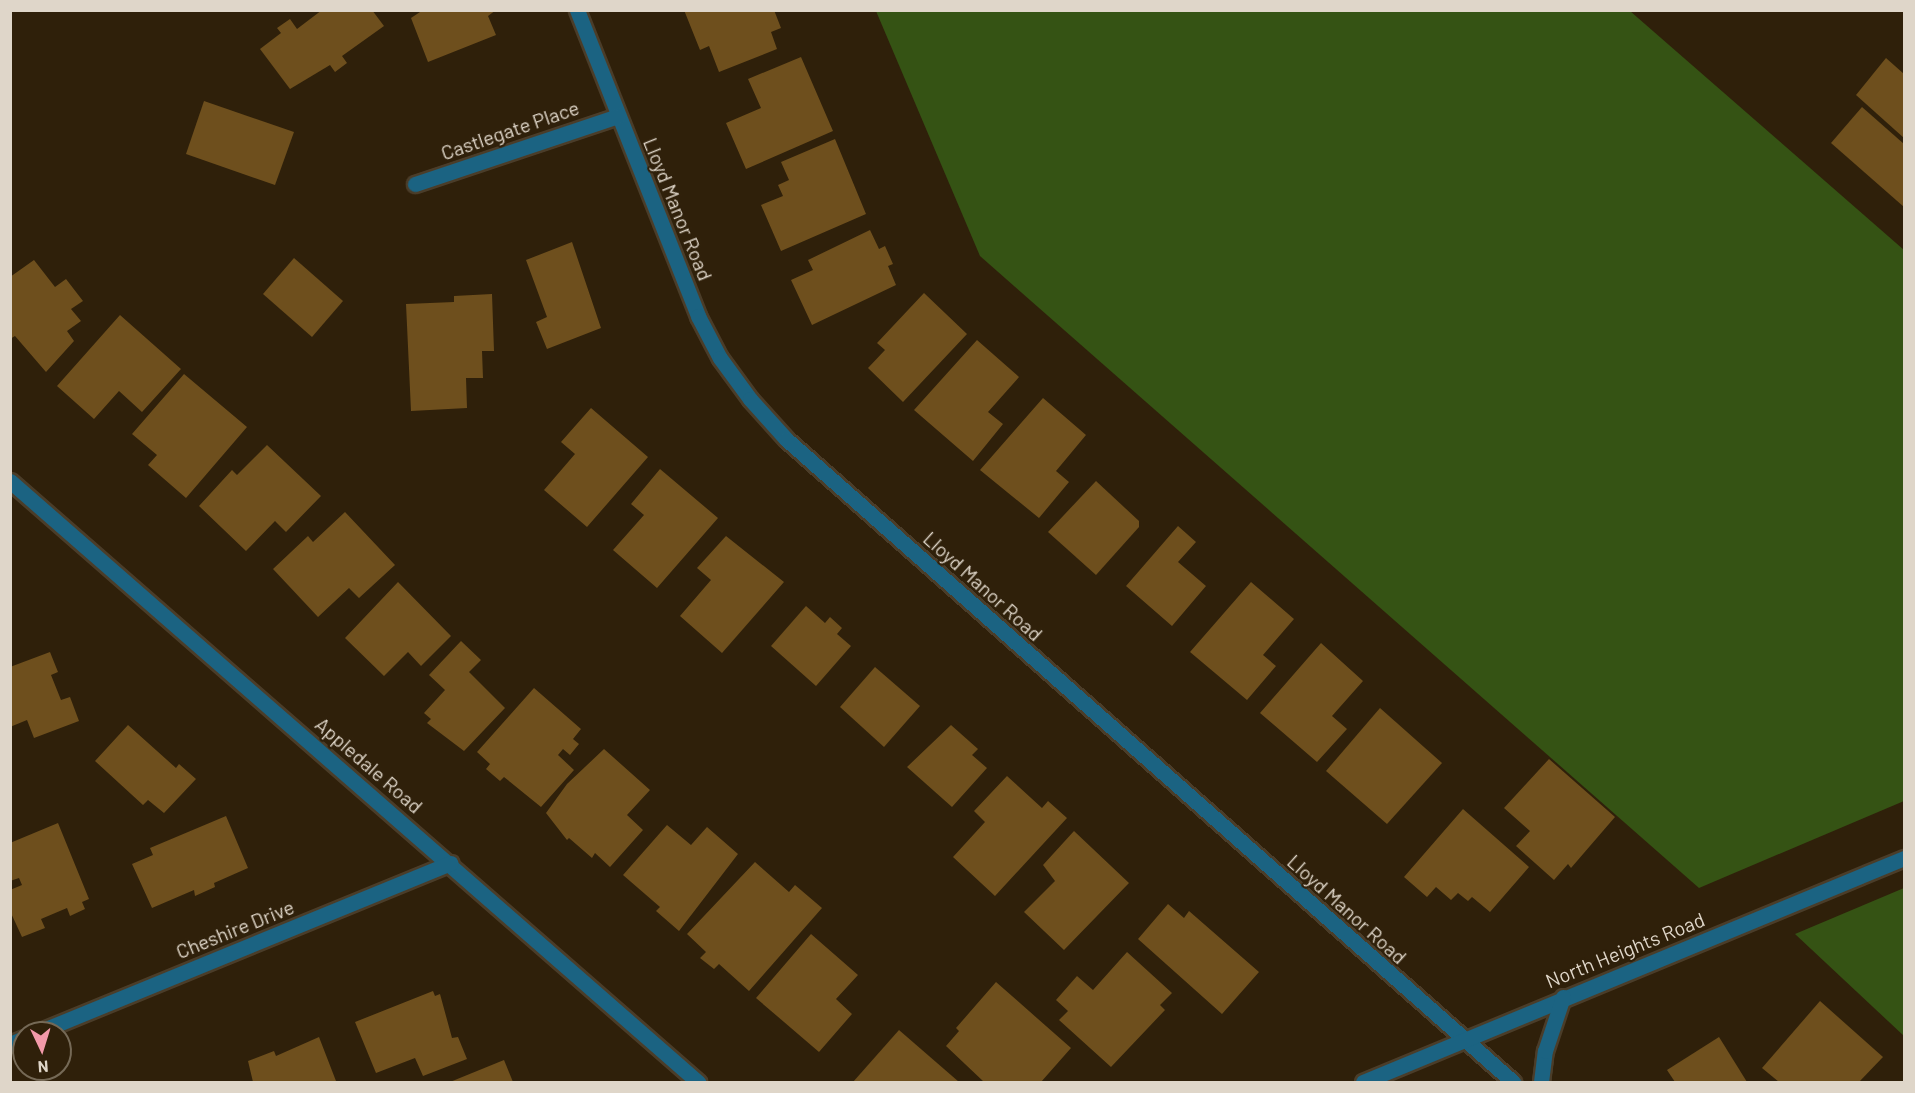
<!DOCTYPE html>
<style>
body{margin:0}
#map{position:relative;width:1915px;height:1093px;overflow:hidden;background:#2f200a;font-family:Barlow,sans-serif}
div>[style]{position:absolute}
.green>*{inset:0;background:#355314}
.building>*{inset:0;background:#6e4f1d}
.roads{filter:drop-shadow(2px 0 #4b3d29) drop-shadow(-2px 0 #4b3d29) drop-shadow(0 2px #4b3d29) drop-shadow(0 -2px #4b3d29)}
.minor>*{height:15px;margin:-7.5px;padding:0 7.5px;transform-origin:7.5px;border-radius:7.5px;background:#1b6382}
span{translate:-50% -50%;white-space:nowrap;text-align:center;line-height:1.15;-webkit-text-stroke:4.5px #2f200a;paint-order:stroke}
.street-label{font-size:20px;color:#dfd6c9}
.frame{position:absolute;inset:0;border:12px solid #dfd6c9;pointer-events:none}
.north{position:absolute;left:12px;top:1021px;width:60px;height:60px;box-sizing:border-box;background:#2f200a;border:2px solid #756956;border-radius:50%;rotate:176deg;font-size:16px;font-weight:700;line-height:24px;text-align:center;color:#dfd6c9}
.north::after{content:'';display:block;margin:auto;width:21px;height:27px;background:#f39aaa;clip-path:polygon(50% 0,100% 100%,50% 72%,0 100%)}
</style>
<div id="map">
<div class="green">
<div style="clip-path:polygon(876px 11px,1630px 11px,1904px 250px,1904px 801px,1699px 888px,980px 256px)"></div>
<div style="clip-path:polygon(1904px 888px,1904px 1036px,1795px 934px)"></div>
</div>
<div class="building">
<div style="clip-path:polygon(322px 10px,372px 10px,384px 26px,342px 56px,347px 63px,335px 72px,330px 65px,290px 89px,260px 49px,281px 33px,277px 28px,290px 19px,297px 29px)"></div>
<div style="clip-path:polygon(423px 10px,496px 10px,488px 16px,496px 35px,428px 62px,411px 18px)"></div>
<div style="clip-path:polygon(684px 10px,774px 10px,781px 28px,771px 32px,777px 49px,719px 72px,709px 46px,700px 50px)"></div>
<div style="clip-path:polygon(801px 57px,833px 131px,746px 169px,726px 123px,761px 108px,748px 79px)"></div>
<div style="clip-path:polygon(1886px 58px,1904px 74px,1904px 138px,1856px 95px)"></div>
<div style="clip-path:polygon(204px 101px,294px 132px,275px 185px,186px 154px)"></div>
<div style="clip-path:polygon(1862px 107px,1904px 144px,1904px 207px,1831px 143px)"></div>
<div style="clip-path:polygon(835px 139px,866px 214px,781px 251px,761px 205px,783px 196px,778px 185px,789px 180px,781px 162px)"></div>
<div style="clip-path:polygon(870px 230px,879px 249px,885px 246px,893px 264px,888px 266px,896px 285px,812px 325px,791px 280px,813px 270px,808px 260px)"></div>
<div style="clip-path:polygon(572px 242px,601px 328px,547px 349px,536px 322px,547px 317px,526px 260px)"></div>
<div style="clip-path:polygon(294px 258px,343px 301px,312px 337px,263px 294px)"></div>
<div style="clip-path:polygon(34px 260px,55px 287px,66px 279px,83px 301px,71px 309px,81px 321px,67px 331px,74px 341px,46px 372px,15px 336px,10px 339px,10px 277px)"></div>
<div style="clip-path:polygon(924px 293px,967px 334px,903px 402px,868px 368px,885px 350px,877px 343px)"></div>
<div style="clip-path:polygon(492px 294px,494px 351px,482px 351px,483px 378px,466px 378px,467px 408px,411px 411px,406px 304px,454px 302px,454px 296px)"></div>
<div style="clip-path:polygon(120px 315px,181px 369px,142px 412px,119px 391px,94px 419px,57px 386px)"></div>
<div style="clip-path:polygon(977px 340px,1019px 377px,988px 412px,1003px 424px,973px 461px,914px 410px)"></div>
<div style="clip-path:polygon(184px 374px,247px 427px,186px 498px,148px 465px,157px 455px,132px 434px)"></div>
<div style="clip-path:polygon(1043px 398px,1086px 435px,1056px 471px,1069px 482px,1039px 518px,980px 470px)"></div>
<div style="clip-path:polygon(591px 408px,648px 457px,587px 527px,544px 490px,575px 454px,561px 442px)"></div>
<div style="clip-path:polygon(267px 445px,321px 496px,286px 532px,275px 521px,246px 551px,199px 506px,232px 470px,237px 475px)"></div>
<div style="clip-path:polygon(660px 469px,718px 518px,657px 588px,613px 550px,644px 515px,631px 504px)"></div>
<div style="clip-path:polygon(1096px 481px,1139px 521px,1139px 527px,1096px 575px,1048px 532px)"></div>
<div style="clip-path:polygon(345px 512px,395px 565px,359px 598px,349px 588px,318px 617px,273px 569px,308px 536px,313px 542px)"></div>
<div style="clip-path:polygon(1178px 526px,1196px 542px,1178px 562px,1206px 586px,1172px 626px,1126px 586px)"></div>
<div style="clip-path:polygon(726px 536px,784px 582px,722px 653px,680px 616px,711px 580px,697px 568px)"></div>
<div style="clip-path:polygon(398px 582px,451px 636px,421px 666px,408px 652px,384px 676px,345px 638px)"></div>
<div style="clip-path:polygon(1251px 582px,1294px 619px,1263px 655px,1276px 666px,1247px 700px,1190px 652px)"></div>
<div style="clip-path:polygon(806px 606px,825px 623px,830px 617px,842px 628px,837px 634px,851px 646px,816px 686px,771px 646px)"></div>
<div style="clip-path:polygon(461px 641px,481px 660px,469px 672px,505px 708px,464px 751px,427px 723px,431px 719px,424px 713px,445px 690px,429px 675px)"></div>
<div style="clip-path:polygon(1321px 643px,1363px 681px,1332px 716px,1347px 729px,1317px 762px,1260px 713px)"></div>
<div style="clip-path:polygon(50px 652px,58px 672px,51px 675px,61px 700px,70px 697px,79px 721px,34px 738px,27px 720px,10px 727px,10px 667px)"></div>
<div style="clip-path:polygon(875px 667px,920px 706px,884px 747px,840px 707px)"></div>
<div style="clip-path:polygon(534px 688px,581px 729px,573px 739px,579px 744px,570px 755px,563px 749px,558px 755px,574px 770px,541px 807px,504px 777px,500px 781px,486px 769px,490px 764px,477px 752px)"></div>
<div style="clip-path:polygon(1380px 708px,1442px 763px,1387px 824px,1326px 771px)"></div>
<div style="clip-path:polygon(128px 725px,176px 768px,179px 764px,196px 779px,164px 813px,148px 800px,143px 805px,95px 761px)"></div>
<div style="clip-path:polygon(951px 725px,978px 749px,972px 755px,987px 768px,952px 807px,907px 767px)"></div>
<div style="clip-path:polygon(604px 749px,650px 790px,627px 815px,643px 830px,610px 867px,595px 853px,592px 858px,569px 838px,567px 840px,546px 813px,567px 784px)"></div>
<div style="clip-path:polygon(1549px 759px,1615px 817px,1571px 868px,1568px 864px,1554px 880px,1516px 846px,1530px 831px,1504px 808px)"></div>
<div style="clip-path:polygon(1007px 776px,1042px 808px,1048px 801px,1067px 818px,995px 896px,953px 857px,985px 822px,974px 811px)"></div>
<div style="clip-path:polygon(1463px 809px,1529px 867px,1490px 912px,1472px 897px,1468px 901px,1458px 893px,1451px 900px,1436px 887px,1427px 897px,1404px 877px)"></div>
<div style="clip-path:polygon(226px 816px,248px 868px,214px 883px,215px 887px,195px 896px,194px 890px,152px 908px,132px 864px,153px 855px,150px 848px)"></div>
<div style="clip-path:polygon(58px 823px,89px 899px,82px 902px,85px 909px,70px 916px,67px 908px,41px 919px,45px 928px,22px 937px,10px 911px,10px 890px,22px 885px,19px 878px,10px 881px,10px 843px)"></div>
<div style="clip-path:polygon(667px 825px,691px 845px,707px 827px,738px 854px,679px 931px,656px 911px,660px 907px,623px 875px)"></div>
<div style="clip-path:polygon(1074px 831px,1129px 883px,1064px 950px,1024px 912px,1055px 881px,1043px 865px)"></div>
<div style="clip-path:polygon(755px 862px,789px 892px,795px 885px,822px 908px,749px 991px,719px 964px,714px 969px,700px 958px,706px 952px,687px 934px)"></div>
<div style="clip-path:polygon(1168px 904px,1184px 918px,1189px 911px,1259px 972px,1222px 1014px,1138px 939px)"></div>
<div style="clip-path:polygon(811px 934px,858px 975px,836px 999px,852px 1014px,819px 1052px,756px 998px)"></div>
<div style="clip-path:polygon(1127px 952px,1172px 993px,1160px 1005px,1165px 1010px,1111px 1067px,1059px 1020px,1068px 1011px,1056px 1000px,1077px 976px,1093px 990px)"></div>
<div style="clip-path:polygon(996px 982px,1071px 1048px,1041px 1082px,984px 1082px,946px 1046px,959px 1031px,956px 1028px)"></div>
<div style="clip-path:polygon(433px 991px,435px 996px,440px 994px,452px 1038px,458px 1037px,467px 1059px,423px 1076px,415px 1058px,376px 1073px,355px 1022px)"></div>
<div style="clip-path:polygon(1820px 1001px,1883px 1057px,1859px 1082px,1779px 1082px,1762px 1068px)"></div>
<div style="clip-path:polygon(899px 1030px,959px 1082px,853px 1082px)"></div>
<div style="clip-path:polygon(319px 1037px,336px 1081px,253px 1082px,248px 1061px,274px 1051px,276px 1056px)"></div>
<div style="clip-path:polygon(1719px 1037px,1747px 1082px,1675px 1082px,1667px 1070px)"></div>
<div style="clip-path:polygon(504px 1060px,513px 1082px,450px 1082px)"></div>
</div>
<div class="roads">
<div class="minor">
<div style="left:577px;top:10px;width:329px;rotate:68.4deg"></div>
<div style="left:698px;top:316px;width:47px;rotate:62.4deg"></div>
<div style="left:720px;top:358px;width:51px;rotate:53.8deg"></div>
<div style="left:750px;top:399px;width:54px;rotate:48deg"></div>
<div style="left:786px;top:439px;width:971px;rotate:41.49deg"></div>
<div style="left:415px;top:184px;width:214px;rotate:-18.5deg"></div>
<div style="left:10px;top:481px;width:914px;rotate:41.14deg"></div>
<div style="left:36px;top:1033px;width:448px;rotate:-22.3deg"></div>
<div style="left:10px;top:1044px;width:15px;rotate:-23deg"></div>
<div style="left:1363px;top:1082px;width:586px;rotate:-22.49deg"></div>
<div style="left:1541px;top:1082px;width:31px;rotate:-83deg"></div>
<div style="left:1545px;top:1051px;width:57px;rotate:-71.6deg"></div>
</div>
</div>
<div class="street-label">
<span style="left:510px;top:130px;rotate:-19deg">Castlegate Place</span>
<span style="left:678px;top:209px;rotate:68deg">Lloyd Manor Road</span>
<span style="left:983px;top:586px;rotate:42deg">Lloyd Manor Road</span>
<span style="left:369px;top:765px;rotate:41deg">Appledale Road</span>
<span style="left:1347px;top:909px;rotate:42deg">Lloyd Manor Road</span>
<span style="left:235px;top:929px;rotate:-22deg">Cheshire Drive</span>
<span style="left:1625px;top:950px;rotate:-22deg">North Heights Road</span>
</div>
<div class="frame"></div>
<div class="north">N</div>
</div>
